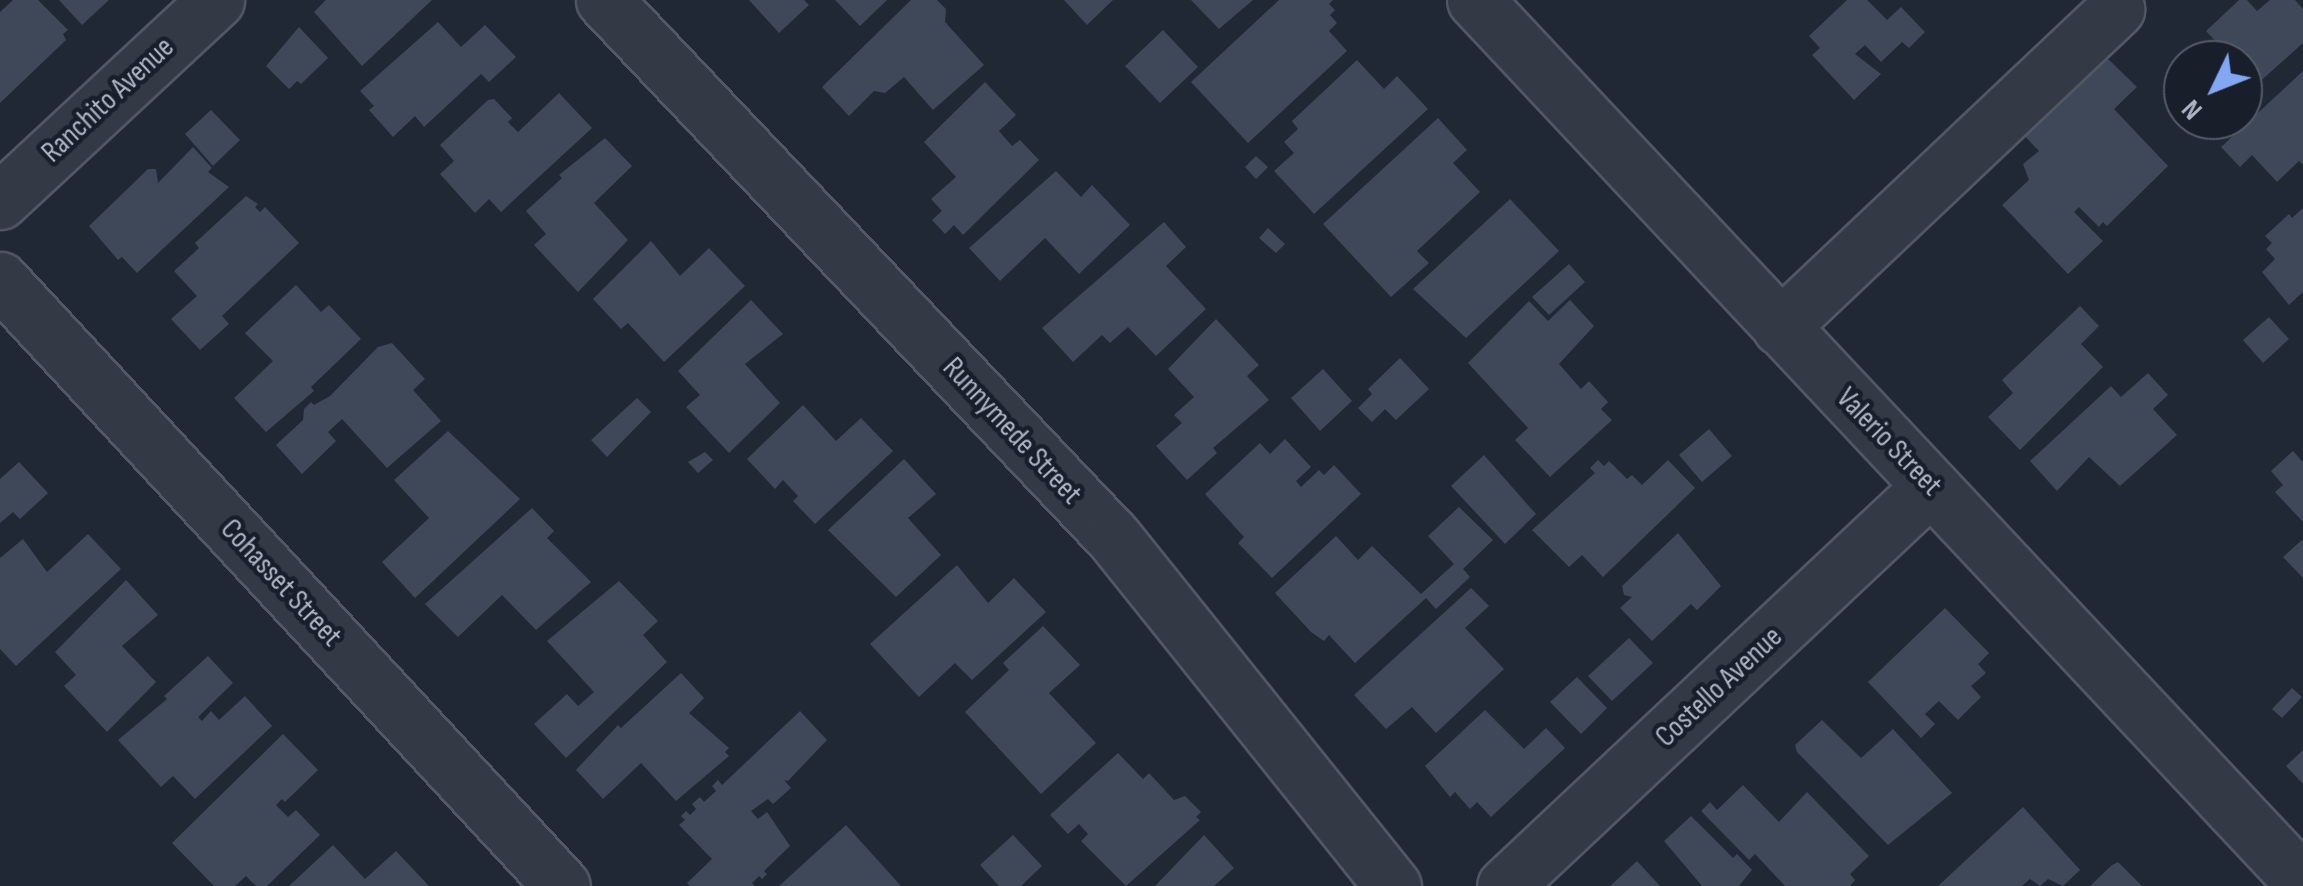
<!DOCTYPE html>
<style>
body{margin:0}
#map{position:relative;width:2303px;height:886px;overflow:hidden;background:#202835;font-family:"Sofia Sans Condensed",sans-serif}
div>[style]{position:absolute}
.building>*{inset:0;background:#3e4858}
.roads{filter:drop-shadow(2px 0 #515764) drop-shadow(-2px 0 #515764) drop-shadow(0 2px #515764) drop-shadow(0 -2px #515764)}
.minor>*{height:55px;margin:-27.5px;padding:0 27.5px;transform-origin:27.5px;border-radius:27.5px;background:#333a46}
span{translate:-50% -50%;white-space:nowrap;text-align:center;line-height:1.15;-webkit-text-stroke:9px #191f2a;paint-order:stroke}
.street-label{font-size:30px;color:#adb4c3}
.north{position:absolute;left:2163px;top:40px;width:100px;height:100px;box-sizing:border-box;background:#191f2a;border:2px solid #545b67;border-radius:50%;rotate:227deg;font-size:28px;font-weight:700;line-height:40px;text-align:center;color:#adb4c3}
.north::after{content:'';display:block;margin:auto;width:35px;height:45px;background:#82a7f3;clip-path:polygon(50% 0,100% 100%,50% 72%,0 100%)}
</style>
<div id="map">
<div class="building">
<div style="clip-path:polygon(13px 0,38px 0,68px 30px,63px 34px,66px 40px,0 103px,0 12px)"></div>
<div style="clip-path:polygon(59px 0,109px 0,82px 25px)"></div>
<div style="clip-path:polygon(326px 0,432px 0,362px 66px,314px 12px)"></div>
<div style="clip-path:polygon(749px 0,804px 0,809px 5px,779px 33px)"></div>
<div style="clip-path:polygon(835px 0,887px 0,860px 26px)"></div>
<div style="clip-path:polygon(911px 0,937px 0,946px 9px,945px 22px,984px 65px,933px 110px,904px 77px,885px 93px,874px 91px,849px 116px,822px 87px)"></div>
<div style="clip-path:polygon(1064px 0,1113px 0,1087px 25px)"></div>
<div style="clip-path:polygon(1191px 0,1253px 0,1219px 29px)"></div>
<div style="clip-path:polygon(1279px 0,1333px 0,1329px 4px,1335px 10px,1330px 15px,1337px 23px,1329px 31px,1347px 51px,1248px 143px,1191px 82px)"></div>
<div style="clip-path:polygon(1847px 0,1867px 0,1887px 20px,1901px 7px,1925px 32px,1909px 48px,1902px 42px,1881px 62px,1865px 45px,1855px 54px,1881px 74px,1854px 100px,1812px 55px,1820px 48px,1809px 36px)"></div>
<div style="clip-path:polygon(2239px 0,2247px 0,2257px 11px,2270px 0,2295px 0,2303px 9px,2303px 43px,2256px 85px,2243px 71px,2243px 60px,2233px 60px,2206px 31px)"></div>
<div style="clip-path:polygon(438px 22px,461px 47px,485px 25px,516px 57px,489px 82px,481px 74px,424px 127px,415px 116px,393px 137px,369px 110px,374px 106px,360px 91px)"></div>
<div style="clip-path:polygon(299px 27px,328px 58px,301px 84px,297px 81px,289px 89px,266px 66px)"></div>
<div style="clip-path:polygon(1163px 30px,1198px 67px,1160px 103px,1125px 66px)"></div>
<div style="clip-path:polygon(2103px 54px,2137px 87px,2114px 109px,2168px 166px,2107px 226px,2103px 222px,2099px 227px,2079px 207px,2074px 212px,2103px 241px,2068px 274px,2002px 205px,2029px 180px,2023px 164px,2039px 151px,2014px 125px)"></div>
<div style="clip-path:polygon(1357px 60px,1384px 89px,1397px 76px,1428px 109px,1314px 214px,1274px 171px,1294px 153px,1284px 142px,1298px 129px,1292px 121px)"></div>
<div style="clip-path:polygon(2303px 71px,2303px 165px,2299px 161px,2277px 182px,2252px 155px,2240px 167px,2221px 147px)"></div>
<div style="clip-path:polygon(985px 82px,1016px 115px,999px 131px,1012px 146px,1020px 140px,1039px 160px,963px 235px,954px 225px,945px 234px,932px 220px,942px 211px,931px 199px,956px 177px,924px 142px)"></div>
<div style="clip-path:polygon(559px 93px,592px 128px,501px 212px,489px 199px,475px 213px,440px 174px,454px 161px,440px 145px,488px 100px,494px 99px,512px 118px,508px 122px,518px 132px)"></div>
<div style="clip-path:polygon(211px 110px,240px 140px,213px 166px,185px 134px)"></div>
<div style="clip-path:polygon(1438px 118px,1467px 150px,1453px 163px,1480px 192px,1417px 251px,1429px 263px,1391px 297px,1323px 224px)"></div>
<div style="clip-path:polygon(605px 138px,632px 166px,594px 203px,628px 240px,578px 292px,534px 245px,546px 234px,526px 211px,562px 178px,559px 175px)"></div>
<div style="clip-path:polygon(193px 147px,212px 168px,208px 172px,229px 187px,137px 273px,122px 257px,118px 260px,89px 226px,148px 169px,156px 169px,158px 183px)"></div>
<div style="clip-path:polygon(1256px 156px,1268px 167px,1256px 179px,1245px 167px)"></div>
<div style="clip-path:polygon(1056px 171px,1081px 197px,1092px 185px,1130px 225px,1079px 274px,1045px 238px,1000px 281px,969px 248px)"></div>
<div style="clip-path:polygon(246px 196px,258px 204px,255px 207px,260px 212px,265px 207px,299px 243px,222px 316px,229px 324px,200px 350px,171px 319px,197px 296px,174px 271px,199px 248px,195px 243px)"></div>
<div style="clip-path:polygon(1510px 199px,1559px 251px,1466px 338px,1413px 289px)"></div>
<div style="clip-path:polygon(2303px 208px,2303px 292px,2289px 305px,2262px 272px,2275px 259px,2266px 249px,2272px 243px,2265px 236px,2289px 214px,2292px 218px)"></div>
<div style="clip-path:polygon(1164px 222px,1186px 247px,1166px 266px,1206px 309px,1156px 356px,1128px 327px,1110px 343px,1102px 335px,1073px 362px,1042px 328px)"></div>
<div style="clip-path:polygon(1268px 228px,1285px 244px,1276px 253px,1259px 238px)"></div>
<div style="clip-path:polygon(651px 241px,680px 276px,709px 248px,745px 286px,664px 362px,628px 323px,621px 329px,593px 299px)"></div>
<div style="clip-path:polygon(1569px 264px,1585px 282px,1549px 315px,1532px 297px)"></div>
<div style="clip-path:polygon(296px 285px,321px 312px,329px 305px,361px 339px,311px 387px,314px 391px,266px 432px,234px 398px,273px 361px,245px 333px)"></div>
<div style="clip-path:polygon(751px 300px,783px 334px,745px 364px,780px 403px,729px 453px,686px 407px,700px 395px,678px 371px)"></div>
<div style="clip-path:polygon(1570px 300px,1594px 326px,1559px 364px,1581px 389px,1589px 381px,1608px 402px,1601px 409px,1612px 420px,1550px 477px,1515px 440px,1528px 428px,1468px 363px,1529px 301px,1548px 321px)"></div>
<div style="clip-path:polygon(2080px 306px,2099px 326px,2081px 344px,2103px 367px,2020px 450px,1988px 417px,2013px 393px,2002px 380px)"></div>
<div style="clip-path:polygon(2269px 317px,2289px 339px,2263px 363px,2243px 340px)"></div>
<div style="clip-path:polygon(1216px 319px,1259px 365px,1247px 376px,1269px 400px,1213px 448px,1217px 453px,1187px 480px,1156px 446px,1182px 423px,1174px 415px,1194px 397px,1168px 369px)"></div>
<div style="clip-path:polygon(392px 343px,425px 379px,413px 390px,441px 421px,387px 468px,342px 419px,328px 432px,336px 441px,302px 474px,276px 445px,303px 420px,304px 409px,311px 402px,314px 405px,330px 396px,378px 347px)"></div>
<div style="clip-path:polygon(1400px 358px,1429px 389px,1396px 420px,1385px 409px,1372px 422px,1358px 408px,1372px 394px,1368px 389px)"></div>
<div style="clip-path:polygon(1323px 369px,1352px 401px,1320px 431px,1291px 398px)"></div>
<div style="clip-path:polygon(2148px 373px,2168px 395px,2153px 409px,2177px 435px,2120px 486px,2089px 457px,2057px 491px,2030px 461px,2111px 386px,2121px 397px)"></div>
<div style="clip-path:polygon(637px 398px,651px 412px,607px 457px,591px 440px)"></div>
<div style="clip-path:polygon(803px 405px,836px 441px,861px 418px,893px 451px,815px 524px,793px 501px,798px 496px,783px 480px,775px 489px,747px 459px)"></div>
<div style="clip-path:polygon(1709px 429px,1732px 456px,1702px 482px,1679px 455px)"></div>
<div style="clip-path:polygon(448px 431px,520px 499px,415px 598px,382px 562px,429px 518px,394px 480px)"></div>
<div style="clip-path:polygon(1285px 439px,1311px 467px,1296px 481px,1301px 487px,1319px 470px,1324px 475px,1334px 465px,1361px 494px,1272px 578px,1238px 543px,1244px 537px,1205px 494px,1260px 443px,1270px 454px)"></div>
<div style="clip-path:polygon(2293px 451px,2303px 462px,2303px 522px,2275px 492px,2283px 485px,2271px 471px)"></div>
<div style="clip-path:polygon(705px 452px,713px 460px,698px 473px,688px 462px)"></div>
<div style="clip-path:polygon(1484px 455px,1536px 514px,1505px 544px,1451px 486px)"></div>
<div style="clip-path:polygon(904px 459px,936px 494px,908px 518px,941px 555px,896px 597px,828px 530px)"></div>
<div style="clip-path:polygon(1598px 460px,1604px 466px,1609px 461px,1627px 479px,1632px 475px,1642px 485px,1668px 460px,1695px 488px,1603px 577px,1582px 555px,1569px 567px,1532px 530px,1595px 473px,1590px 468px)"></div>
<div style="clip-path:polygon(19px 462px,48px 493px,20px 519px,13px 512px,0 523px,0 479px)"></div>
<div style="clip-path:polygon(1459px 507px,1493px 540px,1463px 569px,1470px 577px,1436px 609px,1426px 598px,1355px 663px,1329px 635px,1324px 641px,1311px 632px,1275px 593px,1336px 536px,1358px 560px,1372px 546px,1421px 594px,1454px 564px,1428px 536px)"></div>
<div style="clip-path:polygon(532px 508px,554px 531px,547px 538px,591px 582px,536px 630px,502px 595px,458px 637px,425px 604px)"></div>
<div style="clip-path:polygon(1678px 533px,1721px 586px,1697px 610px,1691px 604px,1652px 641px,1620px 608px,1632px 597px,1624px 595px,1622px 586px)"></div>
<div style="clip-path:polygon(88px 534px,121px 569px,16px 666px,0 649px,0 558px,23px 539px,47px 572px)"></div>
<div style="clip-path:polygon(2303px 539px,2303px 578px,2283px 557px)"></div>
<div style="clip-path:polygon(957px 565px,988px 603px,1014px 578px,1046px 612px,972px 680px,955px 663px,919px 697px,870px 644px)"></div>
<div style="clip-path:polygon(126px 580px,158px 615px,122px 646px,156px 682px,107px 732px,64px 686px,76px 675px,55px 652px)"></div>
<div style="clip-path:polygon(619px 581px,658px 621px,643px 635px,667px 662px,566px 758px,534px 724px,567px 694px,578px 706px,594px 692px,547px 641px)"></div>
<div style="clip-path:polygon(1471px 588px,1489px 606px,1465px 628px,1504px 669px,1436px 733px,1412px 707px,1386px 729px,1354px 695px)"></div>
<div style="clip-path:polygon(1945px 608px,1989px 653px,1978px 664px,1986px 673px,1971px 686px,1981px 697px,1958px 720px,1939px 701px,1925px 714px,1935px 724px,1921px 738px,1868px 682px)"></div>
<div style="clip-path:polygon(1043px 626px,1080px 665px,1049px 693px,1096px 743px,1041px 794px,965px 712px,1009px 670px,1003px 663px)"></div>
<div style="clip-path:polygon(1629px 638px,1653px 663px,1612px 701px,1588px 676px)"></div>
<div style="clip-path:polygon(208px 656px,233px 683px,198px 717px,202px 721px,211px 711px,219px 720px,245px 696px,272px 726px,195px 799px,173px 776px,161px 787px,118px 740px,167px 699px,164px 696px)"></div>
<div style="clip-path:polygon(681px 673px,704px 698px,689px 713px,729px 748px,725px 752px,729px 756px,676px 801px,641px 763px,603px 799px,576px 770px,618px 725px,621px 728px)"></div>
<div style="clip-path:polygon(1577px 677px,1607px 708px,1581px 734px,1550px 702px)"></div>
<div style="clip-path:polygon(2292px 688px,2302px 697px,2282px 718px,2272px 709px)"></div>
<div style="clip-path:polygon(1485px 710px,1524px 749px,1546px 728px,1565px 748px,1491px 817px,1477px 802px,1470px 809px,1455px 792px,1450px 797px,1425px 766px)"></div>
<div style="clip-path:polygon(800px 711px,827px 740px,788px 781px,784px 780px,791px 788px,773px 804px,768px 799px,751px 811px,758px 819px,767px 812px,790px 846px,764px 871px,767px 874px,762px 879px,759px 876px,752px 883px,755px 886px,690px 886px,687px 883px,712px 859px,679px 825px,685px 820px,681px 816px,686px 811px,690px 815px,696px 809px,692px 804px,700px 797px,704px 802px,716px 791px,712px 786px,718px 780px,722px 785px)"></div>
<div style="clip-path:polygon(1822px 720px,1861px 758px,1893px 729px,1952px 793px,1888px 845px,1797px 752px,1795px 745px)"></div>
<div style="clip-path:polygon(283px 734px,318px 770px,285px 802px,282px 799px,276px 805px,288px 817px,296px 810px,320px 835px,267px 886px,256px 886px,246px 876px,235px 886px,214px 886px,172px 843px)"></div>
<div style="clip-path:polygon(2303px 750px,2303px 784px,2286px 766px)"></div>
<div style="clip-path:polygon(1118px 753px,1143px 779px,1149px 773px,1174px 800px,1185px 796px,1201px 812px,1196px 817px,1200px 820px,1126px 886px,1081px 841px,1088px 834px,1079px 824px,1068px 834px,1050px 815px)"></div>
<div style="clip-path:polygon(1743px 785px,1779px 822px,1807px 792px,1869px 856px,1850px 874px,1855px 880px,1850px 886px,1785px 886px,1755px 854px,1749px 860px,1701px 811px,1710px 802px,1717px 810px)"></div>
<div style="clip-path:polygon(2023px 807px,2080px 870px,2063px 886px,2048px 879px,2040px 886px,2030px 879px,2022px 886px,1938px 886px)"></div>
<div style="clip-path:polygon(1691px 816px,1733px 858px,1737px 854px,1752px 870px,1739px 886px,1702px 886px,1664px 841px)"></div>
<div style="clip-path:polygon(846px 825px,901px 886px,779px 886px)"></div>
<div style="clip-path:polygon(1013px 835px,1042px 866px,1021px 886px,999px 886px,980px 865px)"></div>
<div style="clip-path:polygon(1204px 835px,1234px 868px,1214px 886px,1155px 886px)"></div>
<div style="clip-path:polygon(333px 845px,365px 879px,396px 851px,429px 886px,289px 886px)"></div>
<div style="clip-path:polygon(1637px 861px,1660px 886px,1610px 886px)"></div>
<div style="clip-path:polygon(2118px 862px,2142px 886px,2090px 886px,2112px 865px)"></div>
</div>
<div class="roads">
<div class="minor">
<div style="left:604px;top:0;width:741px;rotate:46.53deg"></div>
<div style="left:1114px;top:538px;width:446px;rotate:51.3deg"></div>
<div style="left:1475px;top:0;width:1210px;rotate:46.84deg"></div>
<div style="left:0;top:201px;width:295px;rotate:-42.9deg"></div>
<div style="left:0;top:280px;width:826px;rotate:47.16deg"></div>
<div style="left:1780px;top:327px;width:463px;rotate:-43.4deg"></div>
<div style="left:1505px;top:886px;width:584px;rotate:-43.2deg"></div>
</div>
</div>
<div class="street-label">
<span style="left:108px;top:100px;rotate:-43deg">Ranchito Avenue</span>
<span style="left:1012px;top:431px;rotate:47deg">Runnymede Street</span>
<span style="left:1889px;top:442px;rotate:46deg">Valerio Street</span>
<span style="left:281px;top:583px;rotate:47deg">Cohasset Street</span>
<span style="left:1719px;top:687px;rotate:-43deg">Costello Avenue</span>
</div>
<div class="north">N</div>
</div>
